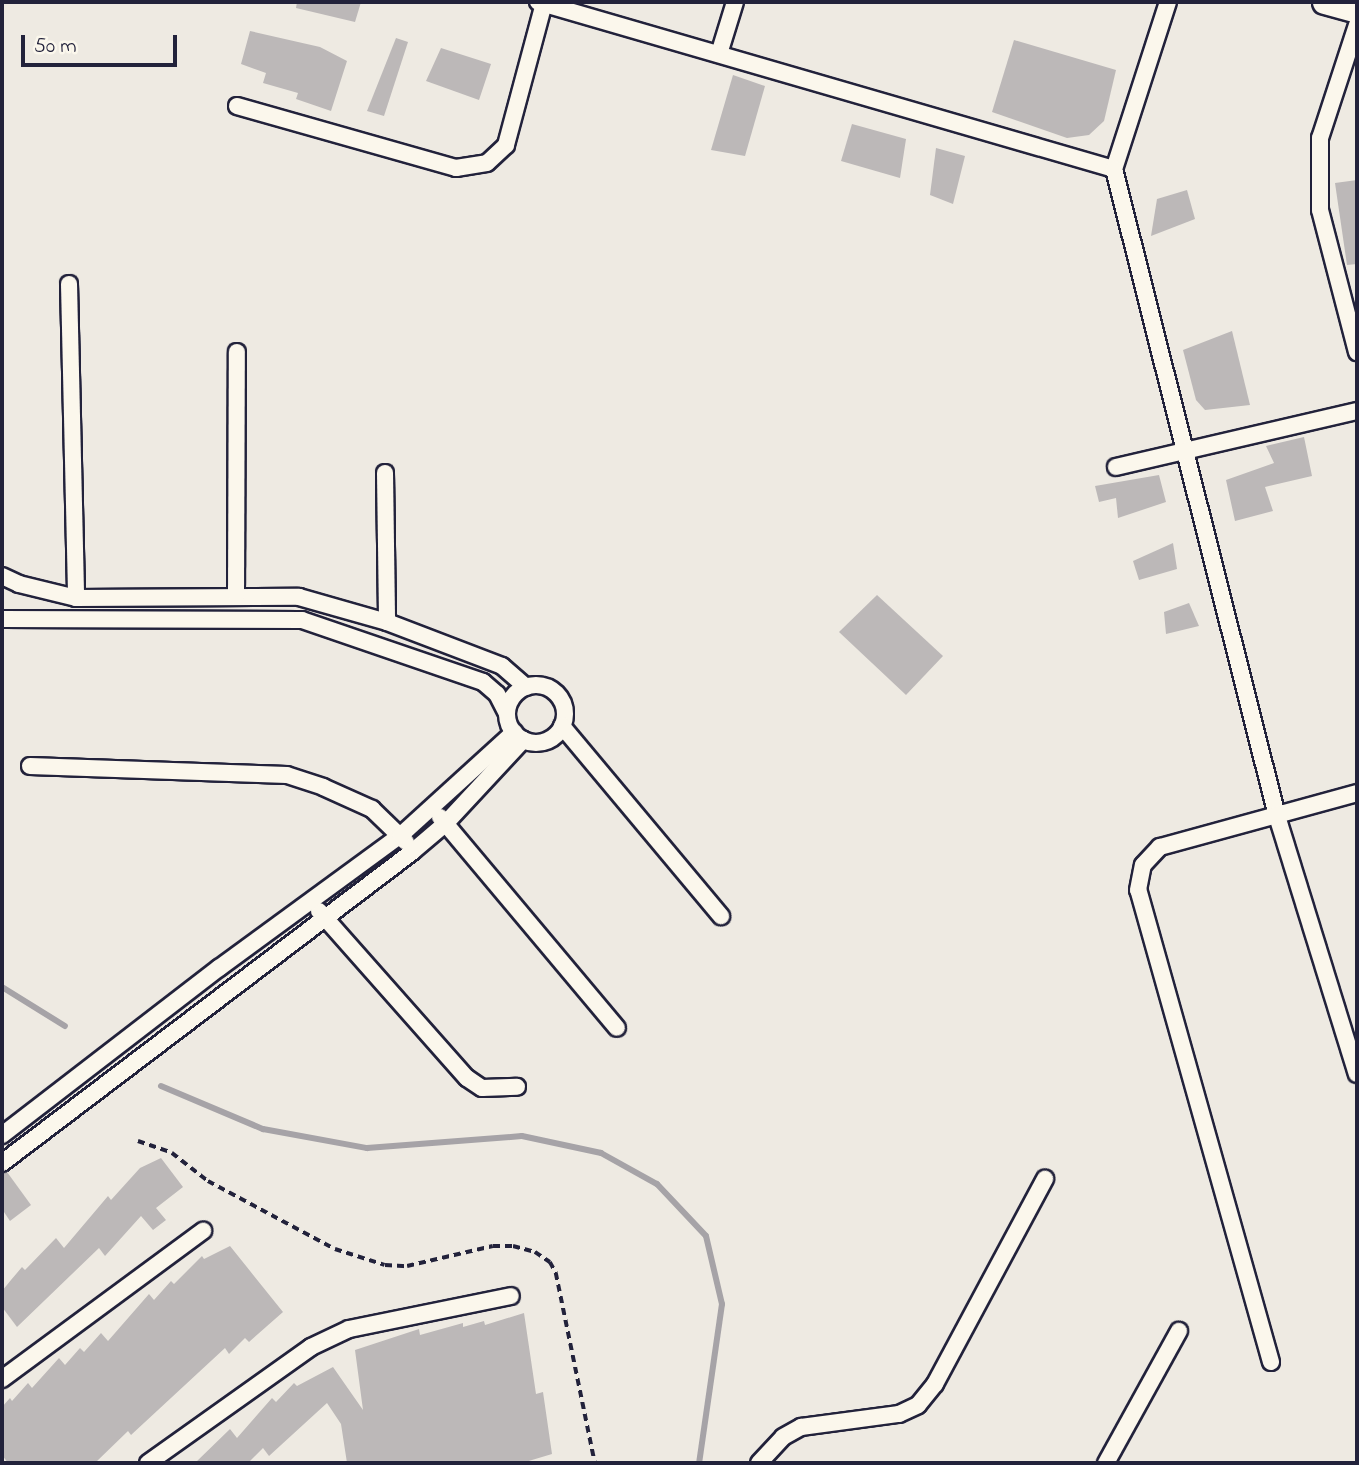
<!DOCTYPE html>
<style>
body{margin:0}
#map{position:relative;width:1359px;height:1465px;overflow:hidden;background:#eeeae2;font-family:"Indie Flower",sans-serif}
div>[style]{position:absolute}
.stream>*{height:6px;margin:-3px;padding:0 3px;transform-origin:3px;border-radius:3px;background:#a6a3a7}
.building>*{inset:0;background:#bcb8b8}
.path>*{height:3.5px;margin-top:-1.75px;transform-origin:0;background:repeating-linear-gradient(90deg,#22223b 0 7px,transparent 0 12px)}
.roads{filter:drop-shadow(2px 0 #22223b) drop-shadow(-2px 0 #22223b) drop-shadow(0 2px #22223b) drop-shadow(0 -2px #22223b)}
.street>*{height:16px;margin:-8px;padding:0 8px;transform-origin:8px;border-radius:8px;background:#fbf7ec}
.street>.ring{margin:-8px;padding:0;box-sizing:content-box;background:none;border:16px solid #fbf7ec;border-radius:50%}
.secondary>*{height:23px;margin:-11.5px;padding:0 11.5px;transform-origin:11.5px;border-radius:11.5px;background:#fbf7ec}
span{translate:-50% -50%;white-space:nowrap;text-align:center;line-height:1.15;-webkit-text-stroke:7px #fbf7ec;paint-order:stroke}
.frame{position:absolute;inset:0;border:4px solid #22223b;pointer-events:none}
.scale{position:absolute;left:21px;top:35px;width:156px;height:32px;box-sizing:border-box;border:4px solid #22223b;border-top:0;padding-left:9px;font-size:21px;line-height:24px;white-space:nowrap;color:#22223b;-webkit-text-stroke:5px #fbf7ec;paint-order:stroke}
</style>
<div id="map">
<div class="stream">
<div style="left:2px;top:987px;width:74px;rotate:31.8deg"></div>
<div style="left:161px;top:1086px;width:111px;rotate:22.9deg"></div>
<div style="left:263px;top:1129px;width:106px;rotate:10.4deg"></div>
<div style="left:367px;top:1148px;width:155px;rotate:-4.4deg"></div>
<div style="left:522px;top:1136px;width:81px;rotate:12.1deg"></div>
<div style="left:601px;top:1153px;width:64px;rotate:29deg"></div>
<div style="left:657px;top:1184px;width:71px;rotate:46.7deg"></div>
<div style="left:706px;top:1236px;width:70px;rotate:76.8deg"></div>
<div style="left:722px;top:1304px;width:161px;rotate:98.2deg"></div>
</div>
<div class="building">
<div style="clip-path:polygon(297px 2px,361px 2px,355px 22px,296px 8px)"></div>
<div style="clip-path:polygon(250px 31px,320px 47px,347px 61px,331px 111px,296px 99px,298px 93px,263px 83px,266px 73px,241px 64px)"></div>
<div style="clip-path:polygon(396px 38px,408px 42px,384px 116px,367px 111px)"></div>
<div style="clip-path:polygon(1014px 40px,1116px 70px,1104px 121px,1089px 135px,1067px 138px,992px 112px)"></div>
<div style="clip-path:polygon(441px 48px,491px 64px,479px 100px,426px 81px)"></div>
<div style="clip-path:polygon(733px 75px,765px 86px,745px 156px,711px 150px)"></div>
<div style="clip-path:polygon(852px 124px,906px 139px,900px 178px,841px 161px)"></div>
<div style="clip-path:polygon(936px 148px,965px 156px,953px 204px,930px 195px)"></div>
<div style="clip-path:polygon(1357px 180px,1357px 264px,1347px 265px,1335px 183px)"></div>
<div style="clip-path:polygon(1187px 190px,1195px 219px,1151px 236px,1157px 199px)"></div>
<div style="clip-path:polygon(1232px 331px,1250px 405px,1205px 410px,1196px 400px,1183px 350px)"></div>
<div style="clip-path:polygon(1304px 437px,1312px 476px,1265px 487px,1273px 511px,1235px 521px,1226px 480px,1274px 463px,1266px 446px)"></div>
<div style="clip-path:polygon(1159px 475px,1166px 502px,1118px 518px,1116px 498px,1099px 502px,1095px 486px)"></div>
<div style="clip-path:polygon(1173px 543px,1177px 569px,1139px 580px,1133px 561px)"></div>
<div style="clip-path:polygon(877px 595px,943px 656px,906px 695px,839px 632px)"></div>
<div style="clip-path:polygon(1189px 603px,1199px 626px,1166px 634px,1164px 612px)"></div>
<div style="clip-path:polygon(161px 1158px,183px 1187px,156px 1208px,166px 1220px,153px 1230px,141px 1216px,105px 1256px,99px 1248px,17px 1327px,2px 1307px,2px 1291px,11px 1280px,22px 1267px,25px 1270px,56px 1238px,64px 1248px,108px 1196px,111px 1200px,140px 1168px)"></div>
<div style="clip-path:polygon(7px 1172px,31px 1205px,10px 1221px,2px 1209px,2px 1173px)"></div>
<div style="clip-path:polygon(230px 1246px,283px 1312px,249px 1342px,245px 1338px,229px 1354px,225px 1348px,131px 1435px,128px 1431px,95px 1463px,8px 1463px,2px 1455px,2px 1407px,10px 1398px,12px 1401px,28px 1383px,32px 1388px,59px 1358px,65px 1365px,80px 1348px,84px 1352px,101px 1333px,108px 1341px,149px 1294px,154px 1300px,171px 1281px,174px 1284px,202px 1256px,204px 1259px)"></div>
<div style="clip-path:polygon(524px 1313px,536px 1394px,543px 1392px,552px 1454px,522px 1463px,347px 1463px,341px 1424px,327px 1403px,269px 1456px,263px 1448px,248px 1463px,195px 1463px,230px 1429px,237px 1438px,272px 1398px,276px 1402px,294px 1383px,297px 1386px,333px 1367px,363px 1410px,355px 1350px,419px 1329px,420px 1335px,463px 1323px,463px 1327px,484px 1321px,485px 1325px)"></div>
</div>
<div class="path">
<div style="left:138px;top:1141px;width:36px;rotate:19deg"></div>
<div style="left:172px;top:1153px;width:46px;rotate:37.9deg"></div>
<div style="left:208px;top:1181px;width:144px;rotate:28.2deg"></div>
<div style="left:335px;top:1249px;width:52px;rotate:17.7deg"></div>
<div style="left:385px;top:1265px;width:22px;rotate:3deg"></div>
<div style="left:407px;top:1266px;width:88px;rotate:-13.1deg"></div>
<div style="left:493px;top:1246px;width:20px"></div>
<div style="left:513px;top:1246px;width:23px;rotate:15deg"></div>
<div style="left:535px;top:1252px;width:18px;rotate:34deg"></div>
<div style="left:550px;top:1262px;width:13px;rotate:61deg"></div>
<div style="left:556px;top:1273px;width:194px;rotate:78.4deg"></div>
</div>
<div class="roads">
<div class="street">
<div style="left:538px;top:2px;width:600px;rotate:16.17deg"></div>
<div style="left:1168px;top:2px;width:176px;rotate:107.9deg"></div>
<div style="left:1114px;top:169px;width:667px;rotate:75.86deg"></div>
<div style="left:1277px;top:816px;width:270px;rotate:72.8deg"></div>
<div style="left:1357px;top:25px;width:119px;rotate:108.1deg"></div>
<div style="left:1320px;top:138px;width:72px;rotate:90deg"></div>
<div style="left:1320px;top:210px;width:147px;rotate:75.4deg"></div>
<div style="left:719px;top:54px;width:54px;rotate:-72.9deg"></div>
<div style="left:237px;top:106px;width:228px;rotate:15.8deg"></div>
<div style="left:456px;top:168px;width:31px;rotate:-9deg"></div>
<div style="left:487px;top:163px;width:26px;rotate:-43deg"></div>
<div style="left:506px;top:145px;width:147px;rotate:-75deg"></div>
<div style="left:69px;top:284px;width:314px;rotate:88.7deg"></div>
<div style="left:1116px;top:467px;width:247px;rotate:-13.1deg"></div>
<div style="left:385px;top:473px;width:149px;rotate:89.2deg"></div>
<div style="left:2px;top:576px;width:19px;rotate:25deg"></div>
<div style="left:19px;top:584px;width:59px;rotate:13.8deg"></div>
<div style="left:76px;top:598px;width:223px;rotate:-0.3deg"></div>
<div style="left:299px;top:597px;width:91px;rotate:15.9deg"></div>
<div style="left:387px;top:622px;width:123px;rotate:20.9deg"></div>
<div style="left:502px;top:666px;width:32px;rotate:41deg"></div>
<div style="left:236px;top:595px;width:243px;rotate:-89.8deg"></div>
<div style="left:2px;top:619px;width:300px;rotate:0.2deg"></div>
<div style="left:302px;top:620px;width:191px;rotate:18.9deg"></div>
<div style="left:483px;top:682px;width:18px;rotate:41deg"></div>
<div style="left:497px;top:694px;width:22px;rotate:63deg"></div>
<div class="ring" style="left:507px;top:685px;width:42px;height:42px"></div>
<div style="left:562px;top:726px;width:248px;rotate:50.1deg"></div>
<div style="left:30px;top:766px;width:257px;rotate:2deg"></div>
<div style="left:287px;top:775px;width:38px;rotate:18deg"></div>
<div style="left:323px;top:787px;width:54px;rotate:24.2deg"></div>
<div style="left:372px;top:809px;width:47px;rotate:44.1deg"></div>
<div style="left:440px;top:817px;width:275px;rotate:50deg"></div>
<div style="left:319px;top:911px;width:223px;rotate:48.5deg"></div>
<div style="left:467px;top:1078px;width:18px;rotate:34deg"></div>
<div style="left:482px;top:1088px;width:35px;rotate:-2deg"></div>
<div style="left:2px;top:1135px;width:274px;rotate:-37.6deg"></div>
<div style="left:219px;top:968px;width:225px;rotate:-36.2deg"></div>
<div style="left:401px;top:835px;width:153px;rotate:-42.3deg"></div>
<div style="left:2px;top:1163px;width:515px;rotate:-37.18deg"></div>
<div style="left:412px;top:852px;width:43px;rotate:-40.3deg"></div>
<div style="left:445px;top:824px;width:115px;rotate:-47.1deg"></div>
<div style="left:1271px;top:1362px;width:490px;rotate:-105.7deg"></div>
<div style="left:1138px;top:890px;width:25px;rotate:-79deg"></div>
<div style="left:1143px;top:865px;width:25px;rotate:-47deg"></div>
<div style="left:1160px;top:847px;width:204px;rotate:-15.3deg"></div>
<div style="left:2px;top:1379px;width:250px;rotate:-36.4deg"></div>
<div style="left:148px;top:1463px;width:200px;rotate:-35.4deg"></div>
<div style="left:311px;top:1347px;width:42px;rotate:-25.3deg"></div>
<div style="left:349px;top:1329px;width:165px;rotate:-11.5deg"></div>
<div style="left:759px;top:1463px;width:35px;rotate:-47deg"></div>
<div style="left:783px;top:1437px;width:21px;rotate:-29deg"></div>
<div style="left:801px;top:1427px;width:99px;rotate:-7.6deg"></div>
<div style="left:899px;top:1414px;width:21px;rotate:-25deg"></div>
<div style="left:918px;top:1405px;width:27px;rotate:-51deg"></div>
<div style="left:935px;top:1384px;width:233px;rotate:-61.8deg"></div>
<div style="left:1106px;top:1463px;width:151px;rotate:-61.1deg"></div>
</div>
<div class="secondary">
<div style="left:1324px;top:2px;width:34px;rotate:15deg"></div>
</div>
</div>
<div class="frame"></div>
<div class="scale">50 m</div>
</div>
